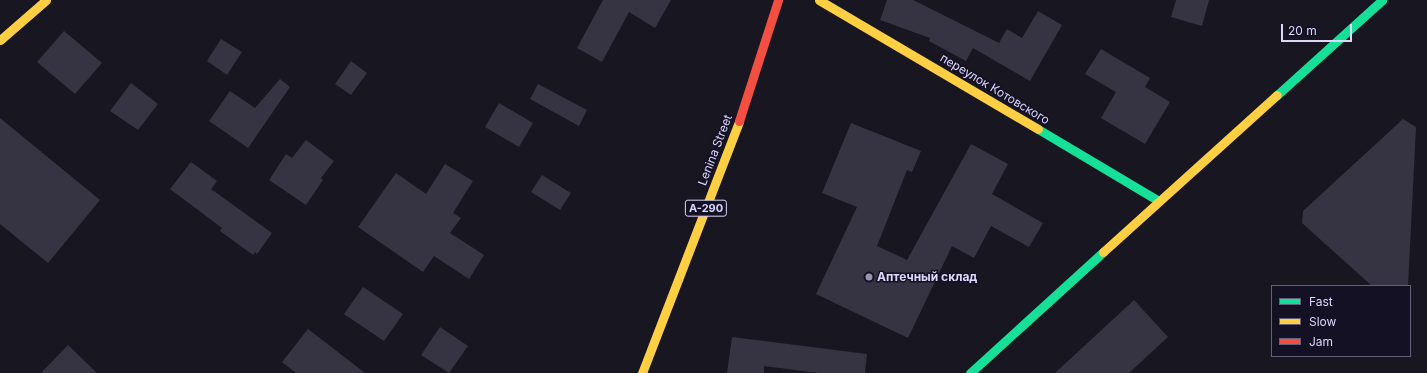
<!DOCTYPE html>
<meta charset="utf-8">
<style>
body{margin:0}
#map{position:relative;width:1427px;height:373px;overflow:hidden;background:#181620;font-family:Inter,sans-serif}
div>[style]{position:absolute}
.building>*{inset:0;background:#363442}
.fast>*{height:9px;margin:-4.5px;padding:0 4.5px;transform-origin:4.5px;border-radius:4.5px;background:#16e098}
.slow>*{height:9px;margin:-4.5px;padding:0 4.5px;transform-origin:4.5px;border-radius:4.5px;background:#ffcf43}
.jam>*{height:9px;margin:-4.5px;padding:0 4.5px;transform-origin:4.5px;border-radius:4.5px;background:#f24e42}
.dots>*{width:11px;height:11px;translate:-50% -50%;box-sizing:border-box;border:2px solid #141125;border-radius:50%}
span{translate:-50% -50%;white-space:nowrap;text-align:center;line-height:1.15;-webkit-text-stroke:3px #141125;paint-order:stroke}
.shield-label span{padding:1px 3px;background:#141125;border:1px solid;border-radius:3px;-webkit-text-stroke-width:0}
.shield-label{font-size:11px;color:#dcd8fc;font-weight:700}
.street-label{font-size:12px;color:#dcd8fc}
.poi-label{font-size:12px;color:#dcd8fc;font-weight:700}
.left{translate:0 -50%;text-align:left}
.legend{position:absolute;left:1271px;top:285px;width:140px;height:72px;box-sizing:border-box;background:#141125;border:1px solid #64617b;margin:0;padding:5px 7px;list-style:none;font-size:12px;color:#dcd8fc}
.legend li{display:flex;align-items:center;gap:8px;height:20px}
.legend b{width:20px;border:1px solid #64617b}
.scale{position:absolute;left:1281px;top:24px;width:71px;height:18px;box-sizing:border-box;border:2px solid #dcd8fc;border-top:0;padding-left:5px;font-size:12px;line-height:14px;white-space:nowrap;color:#dcd8fc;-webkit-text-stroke:3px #141125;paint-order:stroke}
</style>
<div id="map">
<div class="building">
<div style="clip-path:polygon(603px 0,671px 0,655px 28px,629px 12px,602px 62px,577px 48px)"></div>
<div style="clip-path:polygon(887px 0,913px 0,999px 43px,1007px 29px,1022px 38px,1038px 11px,1062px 25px,1030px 81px,973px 48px,966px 61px,929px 41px,930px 38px,880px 20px)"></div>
<div style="clip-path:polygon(1176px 0,1209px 0,1202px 26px,1171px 17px)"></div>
<div style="clip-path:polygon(64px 31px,102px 63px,75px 94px,37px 62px)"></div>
<div style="clip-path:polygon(221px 39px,242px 52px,227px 75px,207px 61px)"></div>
<div style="clip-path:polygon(1101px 49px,1150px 78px,1145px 87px,1170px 102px,1145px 144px,1101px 118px,1116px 92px,1085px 74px)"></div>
<div style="clip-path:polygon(351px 61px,367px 73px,351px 95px,335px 84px)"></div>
<div style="clip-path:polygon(280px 79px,290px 87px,248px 148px,209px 121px,230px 91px,255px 108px)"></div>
<div style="clip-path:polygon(131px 83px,158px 104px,138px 130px,110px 111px)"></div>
<div style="clip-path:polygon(538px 84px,587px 110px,579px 126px,530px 99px)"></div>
<div style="clip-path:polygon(499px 103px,533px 123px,519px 147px,485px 127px)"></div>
<div style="clip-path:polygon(0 118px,100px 200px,48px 263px,0 224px)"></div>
<div style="clip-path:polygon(1403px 119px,1416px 127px,1408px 286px,1372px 286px,1302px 223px,1303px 211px)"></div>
<div style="clip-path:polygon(851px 123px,921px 151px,912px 172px,907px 170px,877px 246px,907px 260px,971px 144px,1008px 164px,992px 194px,1043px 223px,1029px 247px,991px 226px,974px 258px,952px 246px,908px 338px,816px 294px,857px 207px,822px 193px)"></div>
<div style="clip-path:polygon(306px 140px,334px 161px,321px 178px,323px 180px,306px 205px,269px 180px,286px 154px,292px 158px)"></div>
<div style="clip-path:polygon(191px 162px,217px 181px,211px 189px,272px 233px,257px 254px,255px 252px,253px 255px,220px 231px,222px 228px,170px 189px)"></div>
<div style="clip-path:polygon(445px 164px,473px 181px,453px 213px,461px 218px,450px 233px,484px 255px,469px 279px,434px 256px,423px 272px,358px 227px,396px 173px,426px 194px)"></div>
<div style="clip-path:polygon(542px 175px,571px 193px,560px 210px,531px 192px)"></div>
<div style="clip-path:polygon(363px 287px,403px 314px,384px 341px,344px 314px)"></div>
<div style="clip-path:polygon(1134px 300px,1168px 337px,1129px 373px,1055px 373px)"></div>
<div style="clip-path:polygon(440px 327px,468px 346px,449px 373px,421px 355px)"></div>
<div style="clip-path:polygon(308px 329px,365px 373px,296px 373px,282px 362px)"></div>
<div style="clip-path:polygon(732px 337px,867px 354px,865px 373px,818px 373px,764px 366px,764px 373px,727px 373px)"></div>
<div style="clip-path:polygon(68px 345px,97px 373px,41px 373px)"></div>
</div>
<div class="fast">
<div style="left:1277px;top:95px;width:142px;rotate:-42.1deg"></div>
<div style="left:1038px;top:129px;width:141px;rotate:30.8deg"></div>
<div style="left:970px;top:373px;width:180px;rotate:-42.3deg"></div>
</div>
<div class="slow">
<div style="left:819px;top:0;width:254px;rotate:30.5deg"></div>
<div style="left:0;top:40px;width:61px;rotate:-41deg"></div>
<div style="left:1103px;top:252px;width:234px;rotate:-42.1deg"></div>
<div style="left:642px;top:373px;width:270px;rotate:-68.9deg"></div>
</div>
<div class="jam">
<div style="left:739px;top:121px;width:127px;rotate:-72.1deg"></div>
</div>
<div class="dots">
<div style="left:869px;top:277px;background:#9794af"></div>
</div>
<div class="shield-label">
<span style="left:706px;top:208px">А-290</span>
</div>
<div class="street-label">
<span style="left:995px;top:89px;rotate:31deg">переулок Котовского</span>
<span style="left:715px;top:150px;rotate:-69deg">Lenina Street</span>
</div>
<div class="poi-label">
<span class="left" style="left:877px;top:277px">Аптечный склад</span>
</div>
<ul class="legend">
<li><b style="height:5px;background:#16e098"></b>Fast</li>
<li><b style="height:5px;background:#ffcf43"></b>Slow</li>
<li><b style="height:5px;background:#f24e42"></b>Jam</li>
</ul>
<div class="scale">20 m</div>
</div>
